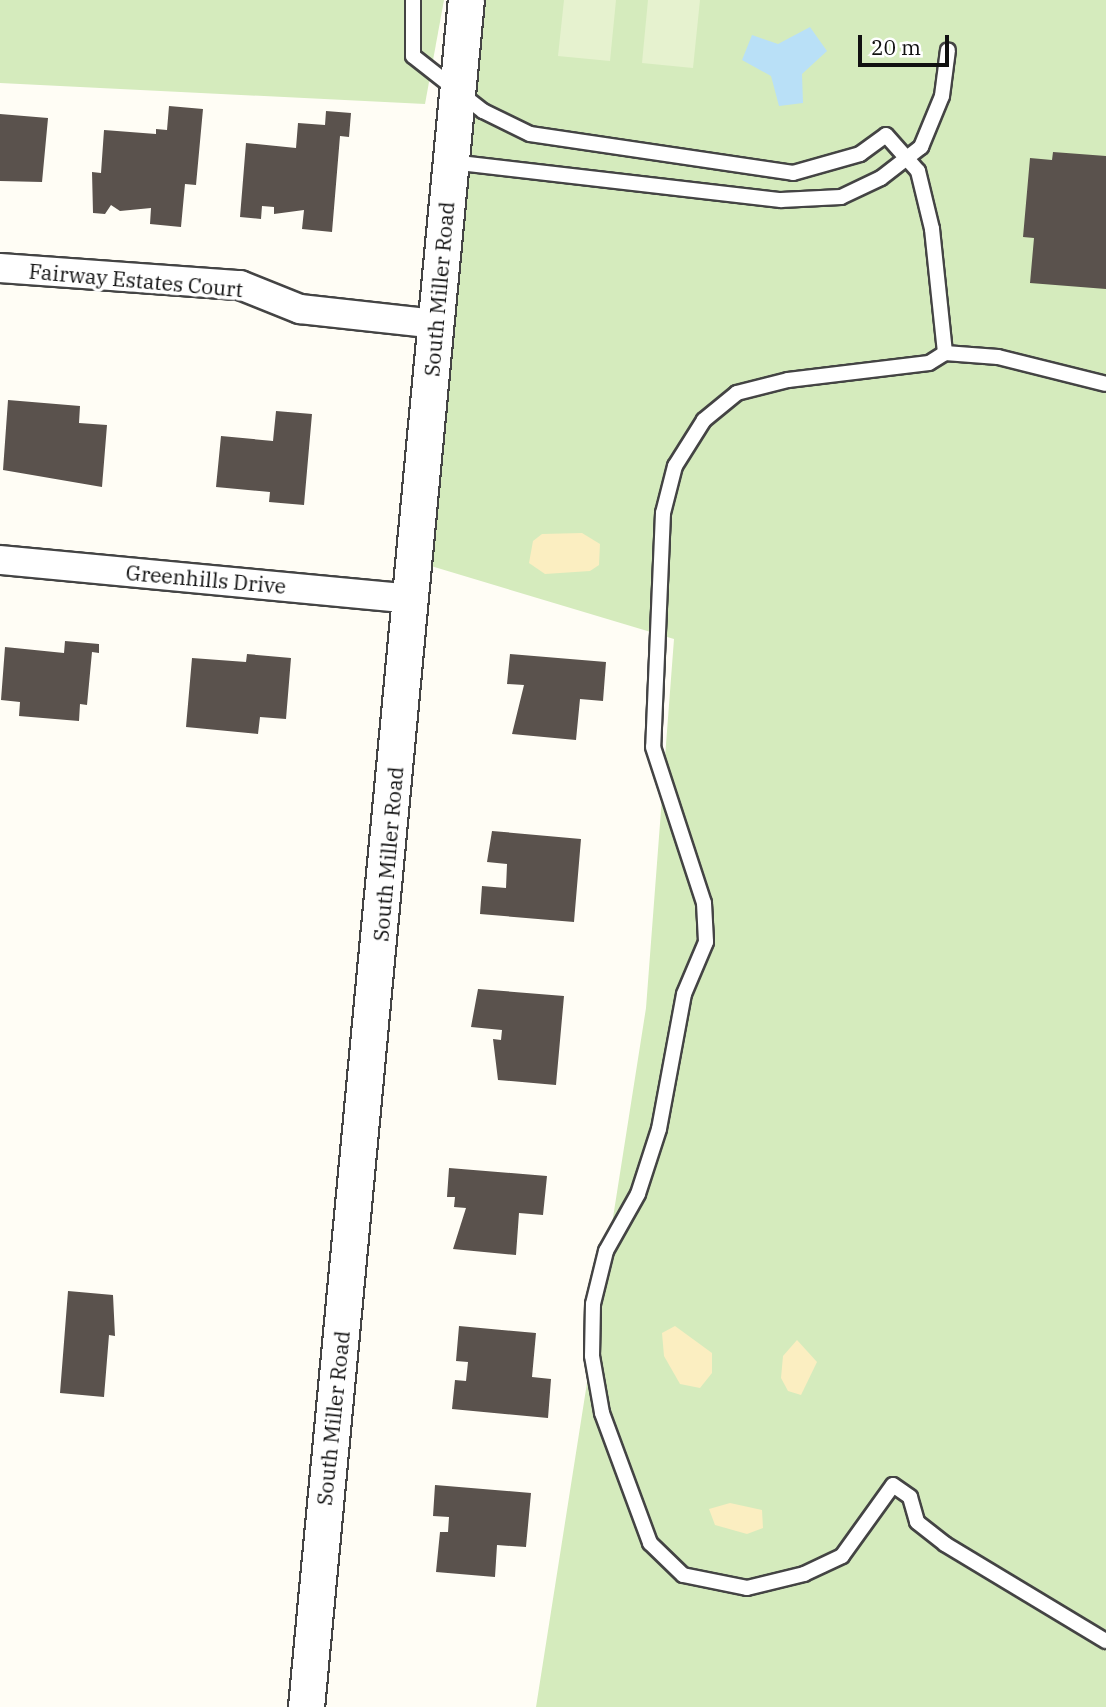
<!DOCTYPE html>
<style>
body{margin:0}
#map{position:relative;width:1106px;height:1707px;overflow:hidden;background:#fffdf5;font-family:"IBM Plex Serif",serif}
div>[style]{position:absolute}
.green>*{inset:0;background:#d5ebbd}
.sand>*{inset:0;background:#fbeec1}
.pitch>*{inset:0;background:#e6f2cf}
.water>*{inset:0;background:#b9e0f7}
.building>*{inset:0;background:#5a524d}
.roads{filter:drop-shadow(2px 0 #444) drop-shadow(-2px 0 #444) drop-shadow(0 2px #444) drop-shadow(0 -2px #444)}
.service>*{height:14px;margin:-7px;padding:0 7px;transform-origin:7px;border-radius:7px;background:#fff}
.minor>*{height:28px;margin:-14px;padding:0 14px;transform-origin:14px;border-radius:14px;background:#fff}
.tertiary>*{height:35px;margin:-17.5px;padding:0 17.5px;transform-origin:17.5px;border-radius:17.5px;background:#fff}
span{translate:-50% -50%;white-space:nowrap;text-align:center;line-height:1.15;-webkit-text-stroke:7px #fff;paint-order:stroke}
.street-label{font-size:21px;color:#111}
.scale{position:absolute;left:858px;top:35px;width:91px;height:32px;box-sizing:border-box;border:4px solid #111;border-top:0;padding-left:9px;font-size:21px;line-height:24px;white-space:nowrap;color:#111;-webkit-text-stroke:5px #fff;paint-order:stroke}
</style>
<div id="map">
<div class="green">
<div style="clip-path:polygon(0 0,444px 0,425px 104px,0 83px)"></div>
<div style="clip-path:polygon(481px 0,1106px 0,1106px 1707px,536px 1707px,646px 1008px,674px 639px,431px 566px)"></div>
</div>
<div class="sand">
<div style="clip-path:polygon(582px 533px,600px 544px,599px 565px,590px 571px,545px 574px,529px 563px,533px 541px,542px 534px)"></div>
<div style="clip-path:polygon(675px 1326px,712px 1353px,712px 1373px,700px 1388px,680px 1384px,664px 1356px,662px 1333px)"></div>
<div style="clip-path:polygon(797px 1340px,817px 1362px,801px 1395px,788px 1391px,781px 1378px,783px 1356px)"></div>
<div style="clip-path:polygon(730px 1503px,762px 1510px,763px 1528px,747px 1534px,715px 1525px,709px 1509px)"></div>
</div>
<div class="pitch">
<div style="clip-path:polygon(564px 0,616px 0,610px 61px,558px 56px)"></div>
<div style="clip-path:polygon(648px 0,700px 0,693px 68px,642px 63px)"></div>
</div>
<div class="water">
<div style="clip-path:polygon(810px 27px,827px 51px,802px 74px,803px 103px,779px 106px,771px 76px,742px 60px,752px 35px,778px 44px)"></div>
</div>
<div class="building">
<div style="clip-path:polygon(169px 106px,203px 109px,196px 185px,185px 184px,181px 227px,150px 224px,151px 208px,120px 211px,111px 205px,105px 214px,93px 213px,92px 172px,101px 173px,104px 130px,156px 134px,156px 129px,167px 130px)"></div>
<div style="clip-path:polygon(326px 111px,351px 113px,349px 137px,340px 136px,332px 232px,302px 229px,304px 210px,274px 214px,274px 207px,262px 206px,261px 219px,240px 217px,246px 143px,296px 148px,298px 123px,325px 125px)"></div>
<div style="clip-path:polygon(0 114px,48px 118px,42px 182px,0 181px)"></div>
<div style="clip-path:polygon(1053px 152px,1106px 156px,1106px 289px,1030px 283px,1034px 238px,1023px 237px,1030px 158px,1052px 160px)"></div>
<div style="clip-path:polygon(8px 400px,80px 406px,79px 423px,107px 425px,102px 487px,3px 470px)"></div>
<div style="clip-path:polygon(276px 411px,312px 414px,304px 505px,269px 502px,270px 492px,216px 487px,221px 436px,273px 441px)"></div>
<div style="clip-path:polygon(65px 641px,99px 644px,99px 653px,92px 652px,87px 705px,80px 704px,79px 721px,19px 716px,20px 702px,1px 700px,5px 647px,64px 653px)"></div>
<div style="clip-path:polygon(247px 654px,291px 658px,286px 719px,260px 717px,258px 734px,186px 727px,192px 658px,246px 662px)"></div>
<div style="clip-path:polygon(510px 654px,606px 662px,603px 701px,580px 699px,576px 740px,512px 734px,524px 685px,507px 684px)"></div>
<div style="clip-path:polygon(492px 831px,581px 839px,574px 922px,480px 914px,482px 886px,506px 888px,507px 864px,487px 862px)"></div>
<div style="clip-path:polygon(478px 989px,564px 996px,556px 1085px,498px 1080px,493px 1039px,501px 1040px,502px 1030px,471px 1027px)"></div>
<div style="clip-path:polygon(449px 1168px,547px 1176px,543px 1215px,519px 1213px,516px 1255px,453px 1249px,466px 1208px,454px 1207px,455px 1197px,447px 1197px)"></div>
<div style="clip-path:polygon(68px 1291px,113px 1295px,115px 1336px,109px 1335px,104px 1397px,60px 1393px)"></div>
<div style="clip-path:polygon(459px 1326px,536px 1333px,532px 1377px,551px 1379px,548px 1418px,452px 1409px,455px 1380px,466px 1381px,468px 1362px,456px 1361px)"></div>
<div style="clip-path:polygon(435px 1485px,531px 1493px,526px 1547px,497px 1545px,495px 1577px,436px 1572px,440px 1532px,448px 1532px,449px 1517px,433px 1516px)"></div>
</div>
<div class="roads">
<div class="service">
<div style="left:413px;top:0;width:56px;rotate:90deg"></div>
<div style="left:413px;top:56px;width:89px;rotate:38.2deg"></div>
<div style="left:483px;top:111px;width:52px;rotate:26.1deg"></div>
<div style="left:530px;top:134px;width:266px;rotate:8.4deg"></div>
<div style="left:793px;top:173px;width:70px;rotate:-15.8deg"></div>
<div style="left:860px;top:154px;width:32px;rotate:-36deg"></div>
<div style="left:886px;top:135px;width:48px;rotate:48.4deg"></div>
<div style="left:918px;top:171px;width:60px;rotate:76.4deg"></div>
<div style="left:932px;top:229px;width:125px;rotate:84deg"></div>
<div style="left:945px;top:353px;width:19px;rotate:148deg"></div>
<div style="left:929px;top:363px;width:142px;rotate:173.1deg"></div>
<div style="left:788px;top:380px;width:53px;rotate:165.7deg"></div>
<div style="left:737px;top:393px;width:43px;rotate:140.7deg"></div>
<div style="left:704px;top:420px;width:54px;rotate:122.2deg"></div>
<div style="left:675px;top:466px;width:49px;rotate:104.3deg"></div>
<div style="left:663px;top:513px;width:234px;rotate:92.4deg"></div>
<div style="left:653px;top:747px;width:164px;rotate:71.9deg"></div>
<div style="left:704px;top:903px;width:39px;rotate:87deg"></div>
<div style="left:706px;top:942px;width:56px;rotate:112.9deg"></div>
<div style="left:684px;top:994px;width:137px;rotate:100.5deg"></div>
<div style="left:659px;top:1129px;width:68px;rotate:107.9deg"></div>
<div style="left:638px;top:1194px;width:65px;rotate:119.3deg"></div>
<div style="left:606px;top:1251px;width:55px;rotate:103.8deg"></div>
<div style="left:593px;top:1304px;width:52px;rotate:91.1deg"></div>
<div style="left:592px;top:1356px;width:58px;rotate:80deg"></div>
<div style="left:602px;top:1413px;width:139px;rotate:69.7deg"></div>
<div style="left:650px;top:1543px;width:46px;rotate:44.1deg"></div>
<div style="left:683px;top:1575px;width:65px;rotate:11.5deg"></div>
<div style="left:747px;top:1588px;width:59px;rotate:-13.8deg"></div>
<div style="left:804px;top:1574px;width:42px;rotate:-25.3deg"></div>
<div style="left:842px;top:1556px;width:87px;rotate:-54.3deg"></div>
<div style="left:893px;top:1485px;width:21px;rotate:35deg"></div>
<div style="left:910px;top:1497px;width:26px;rotate:74deg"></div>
<div style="left:917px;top:1522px;width:36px;rotate:38deg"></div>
<div style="left:945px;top:1544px;width:188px;rotate:31.1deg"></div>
<div style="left:451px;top:162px;width:332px;rotate:6.6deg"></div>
<div style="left:781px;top:200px;width:60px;rotate:-2.9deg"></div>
<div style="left:841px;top:197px;width:44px;rotate:-25.4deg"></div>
<div style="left:881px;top:178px;width:51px;rotate:-37.8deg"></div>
<div style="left:921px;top:147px;width:55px;rotate:-67.6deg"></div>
<div style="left:942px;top:96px;width:46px;rotate:-82.6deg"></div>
<div style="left:945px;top:353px;width:53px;rotate:4.3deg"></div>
<div style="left:998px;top:357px;width:111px;rotate:14deg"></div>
</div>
<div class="minor">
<div style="left:0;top:268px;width:241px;rotate:4.1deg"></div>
<div style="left:240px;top:285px;width:65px;rotate:21.8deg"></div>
<div style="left:300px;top:309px;width:136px;rotate:6.3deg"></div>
<div style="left:0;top:560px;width:414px;rotate:5.4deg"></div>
</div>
<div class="tertiary">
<div style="left:306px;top:1707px;width:1714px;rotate:-84.65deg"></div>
</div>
</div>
<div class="street-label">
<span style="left:136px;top:280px;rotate:5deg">Fairway Estates Court</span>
<span style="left:439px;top:289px;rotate:-85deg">South Miller Road</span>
<span style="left:206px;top:579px;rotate:5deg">Greenhills Drive</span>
<span style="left:388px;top:854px;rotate:-85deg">South Miller Road</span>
<span style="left:333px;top:1418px;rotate:-84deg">South Miller Road</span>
</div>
<div class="scale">20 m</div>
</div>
